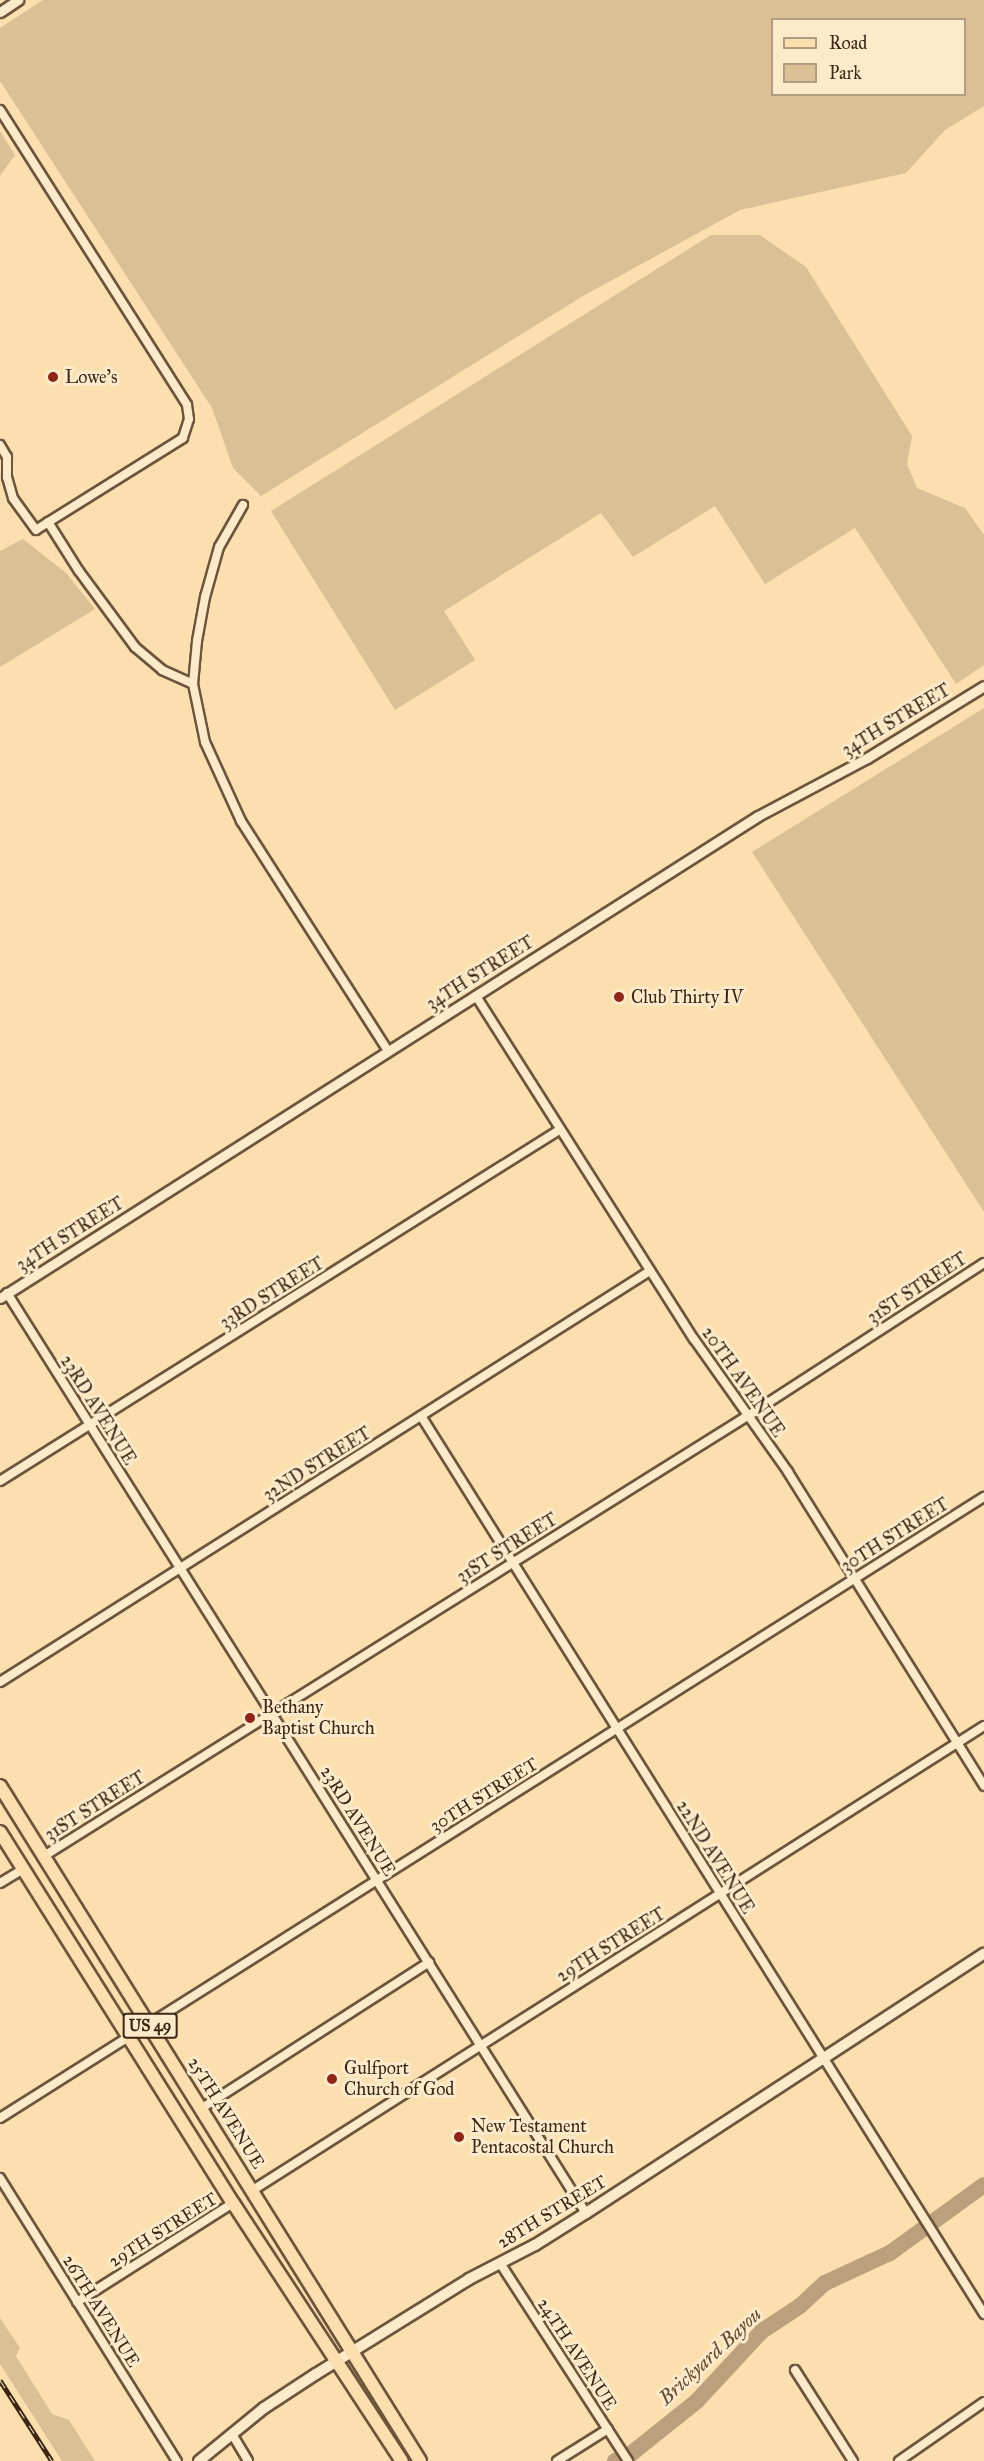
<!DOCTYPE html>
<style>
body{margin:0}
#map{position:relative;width:984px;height:2461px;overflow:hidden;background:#fbdfaf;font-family:"IM FELL Great Primer",serif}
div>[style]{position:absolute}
.green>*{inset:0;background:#dbc095}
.river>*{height:16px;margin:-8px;padding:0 8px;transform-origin:8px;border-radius:8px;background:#bba07b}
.roads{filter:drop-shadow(2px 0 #6d543c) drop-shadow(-2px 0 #6d543c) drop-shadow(0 2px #6d543c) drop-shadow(0 -2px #6d543c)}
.minor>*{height:8px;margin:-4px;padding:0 4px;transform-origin:4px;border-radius:4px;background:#fceacb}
.tertiary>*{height:9px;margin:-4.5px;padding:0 4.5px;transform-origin:4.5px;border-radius:4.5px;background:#fceacb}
.secondary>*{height:10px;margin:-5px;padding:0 5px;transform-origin:5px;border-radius:5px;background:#fceacb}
.primary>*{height:12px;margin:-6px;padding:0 6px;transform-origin:6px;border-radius:6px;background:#fbdfaf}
.rail>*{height:5px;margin-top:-2.5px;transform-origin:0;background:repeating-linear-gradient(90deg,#fceacb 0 9px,#3e2615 0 18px);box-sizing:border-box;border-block:2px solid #3e2615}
.dots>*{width:16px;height:16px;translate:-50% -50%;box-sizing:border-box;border:3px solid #fceacb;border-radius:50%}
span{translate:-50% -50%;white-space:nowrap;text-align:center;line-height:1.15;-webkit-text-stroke:6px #fceacb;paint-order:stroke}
.shield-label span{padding:2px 4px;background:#fceacb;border:2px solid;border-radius:4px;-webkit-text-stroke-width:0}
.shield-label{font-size:16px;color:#3e2615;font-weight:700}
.poi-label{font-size:18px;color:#3e2615}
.left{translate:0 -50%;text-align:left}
.street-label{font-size:18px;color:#3e2615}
.water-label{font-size:20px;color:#644b34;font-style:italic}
.legend{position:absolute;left:771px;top:18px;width:195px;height:78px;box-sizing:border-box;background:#fceacb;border:2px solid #b09c82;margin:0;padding:8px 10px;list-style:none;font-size:18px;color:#3e2615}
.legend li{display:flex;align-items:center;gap:12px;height:30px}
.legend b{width:30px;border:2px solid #b09c82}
</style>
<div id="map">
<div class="green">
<div style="clip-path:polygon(evenodd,43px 0,984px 0,984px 106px,945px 130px,906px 173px,740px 210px,583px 296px,261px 496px,233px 468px,212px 408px,0 81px,0 28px,43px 0,772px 20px,964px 20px,964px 94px,772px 94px,772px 20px)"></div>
<div style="clip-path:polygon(0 131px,15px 155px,0 176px)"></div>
<div style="clip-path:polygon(711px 235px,760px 235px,806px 267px,912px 436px,907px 464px,917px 488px,965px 508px,984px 535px,984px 665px,956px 684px,855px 528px,765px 584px,715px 506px,633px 557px,601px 513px,444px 611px,475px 660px,395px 710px,271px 511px)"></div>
<div style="clip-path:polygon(23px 539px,66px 573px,95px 609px,0 667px,0 551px)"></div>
<div style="clip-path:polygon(984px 708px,984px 1212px,752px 852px)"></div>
<div style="clip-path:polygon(0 2318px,20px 2348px,16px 2356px,52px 2414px,69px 2420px,95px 2461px,62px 2461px,0 2364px)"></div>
</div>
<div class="river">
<div style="left:615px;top:2461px;width:19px;rotate:-25deg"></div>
<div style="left:632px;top:2453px;width:82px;rotate:-38.6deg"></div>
<div style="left:696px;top:2402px;width:97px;rotate:-47.1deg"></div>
<div style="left:762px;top:2331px;width:45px;rotate:-33.3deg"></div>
<div style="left:800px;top:2306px;width:34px;rotate:-43deg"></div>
<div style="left:825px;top:2283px;width:72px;rotate:-24.8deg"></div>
<div style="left:890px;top:2253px;width:116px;rotate:-35.9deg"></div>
</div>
<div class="roads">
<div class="minor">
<div style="left:0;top:110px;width:349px;rotate:57.6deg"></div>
<div style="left:187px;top:405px;width:14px;rotate:82deg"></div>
<div style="left:189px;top:419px;width:20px;rotate:108deg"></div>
<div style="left:183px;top:438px;width:173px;rotate:148deg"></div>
<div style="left:36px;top:530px;width:39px;rotate:-126deg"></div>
<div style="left:13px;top:498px;width:22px;rotate:-106deg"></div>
<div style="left:7px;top:477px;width:20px;rotate:-90deg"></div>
<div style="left:7px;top:457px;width:14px;rotate:-120deg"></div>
<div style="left:243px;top:505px;width:48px;rotate:119.7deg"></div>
<div style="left:219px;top:547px;width:52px;rotate:105.6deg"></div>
<div style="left:205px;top:597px;width:45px;rotate:100.3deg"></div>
<div style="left:197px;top:641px;width:43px;rotate:95.3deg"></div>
<div style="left:193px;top:684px;width:59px;rotate:78.3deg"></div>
<div style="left:205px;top:742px;width:87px;rotate:65.5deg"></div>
<div style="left:241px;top:821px;width:273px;rotate:57.4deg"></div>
<div style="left:48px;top:522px;width:58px;rotate:57.7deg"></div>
<div style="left:79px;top:571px;width:94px;rotate:53.6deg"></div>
<div style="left:135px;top:647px;width:35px;rotate:40deg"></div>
<div style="left:162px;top:670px;width:34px;rotate:24deg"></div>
<div style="left:476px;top:996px;width:406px;rotate:57.6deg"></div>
<div style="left:694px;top:1339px;width:163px;rotate:54.7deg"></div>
<div style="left:788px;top:1472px;width:370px;rotate:58deg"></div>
<div style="left:7px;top:1293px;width:1087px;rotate:57.82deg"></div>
<div style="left:421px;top:1416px;width:1060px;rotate:57.91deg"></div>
<div style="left:0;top:1481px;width:660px;rotate:-32.12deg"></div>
<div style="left:0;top:1682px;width:769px;rotate:-32.31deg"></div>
<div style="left:44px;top:1856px;width:832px;rotate:-32.03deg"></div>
<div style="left:749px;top:1415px;width:280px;rotate:-32.9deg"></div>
<div style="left:0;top:1883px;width:27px;rotate:-31deg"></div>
<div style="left:202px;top:2108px;width:270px;rotate:-32.7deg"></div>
<div style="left:0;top:2118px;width:1164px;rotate:-32.26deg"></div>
<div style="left:0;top:2178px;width:334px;rotate:58deg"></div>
<div style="left:253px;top:2190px;width:866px;rotate:-32.41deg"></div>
<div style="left:500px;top:2263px;width:236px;rotate:57.1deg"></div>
<div style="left:77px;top:2302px;width:185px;rotate:-32.4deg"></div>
<div style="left:795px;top:2370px;width:108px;rotate:57.5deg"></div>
<div style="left:232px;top:2434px;width:31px;rotate:59deg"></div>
<div style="left:557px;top:2461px;width:60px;rotate:-32.1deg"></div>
<div style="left:899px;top:2461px;width:103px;rotate:-34.8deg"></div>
</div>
<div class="tertiary">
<div style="left:0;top:12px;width:22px;rotate:-34deg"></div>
<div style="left:0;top:1298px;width:898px;rotate:-32.45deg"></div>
<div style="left:758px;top:816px;width:123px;rotate:-28deg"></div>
<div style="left:867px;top:758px;width:137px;rotate:-31.6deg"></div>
</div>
<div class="secondary">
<div style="left:199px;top:2461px;width:84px;rotate:-39.2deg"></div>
<div style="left:264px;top:2408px;width:62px;rotate:-33.2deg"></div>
<div style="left:316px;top:2374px;width:180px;rotate:-31.8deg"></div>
<div style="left:469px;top:2279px;width:74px;rotate:-27.3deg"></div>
<div style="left:535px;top:2245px;width:60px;rotate:-32.1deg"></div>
<div style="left:586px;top:2213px;width:475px;rotate:-33.1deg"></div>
</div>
<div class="primary">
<div style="left:0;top:1786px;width:795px;rotate:58.11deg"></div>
<div style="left:0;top:1832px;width:438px;rotate:57.9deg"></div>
<div style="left:233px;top:2203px;width:308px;rotate:56.8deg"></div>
</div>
</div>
<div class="rail">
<div style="left:0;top:2380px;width:96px;rotate:57.3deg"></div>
</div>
<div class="dots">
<div style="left:53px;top:377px;background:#8f2418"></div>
<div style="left:619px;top:997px;background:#8f2418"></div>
<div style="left:250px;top:1718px;background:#8f2418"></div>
<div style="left:332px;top:2079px;background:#8f2418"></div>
<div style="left:459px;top:2137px;background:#8f2418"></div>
</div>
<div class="shield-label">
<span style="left:150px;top:2026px">US 49</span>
</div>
<div class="poi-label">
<span class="left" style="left:65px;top:377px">Lowe's</span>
<span class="left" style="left:631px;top:997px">Club Thirty IV</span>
<span class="left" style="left:262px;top:1718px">Bethany<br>Baptist Church</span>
<span class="left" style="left:344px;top:2079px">Gulfport<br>Church of God</span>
<span class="left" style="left:471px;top:2137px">New Testament<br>Pentacostal Church</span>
</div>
<div class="street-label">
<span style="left:896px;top:720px;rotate:-31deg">34TH STREET</span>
<span style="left:480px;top:973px;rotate:-32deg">34TH STREET</span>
<span style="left:70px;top:1234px;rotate:-32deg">34TH STREET</span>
<span style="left:917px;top:1288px;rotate:-33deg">31ST STREET</span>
<span style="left:272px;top:1293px;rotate:-32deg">33RD STREET</span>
<span style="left:743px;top:1382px;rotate:55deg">20TH AVENUE</span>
<span style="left:98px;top:1410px;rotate:58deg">23RD AVENUE</span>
<span style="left:317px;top:1464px;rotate:-32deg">32ND STREET</span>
<span style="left:895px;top:1535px;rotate:-32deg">30TH STREET</span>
<span style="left:507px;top:1548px;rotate:-32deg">31ST STREET</span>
<span style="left:484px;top:1795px;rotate:-32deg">30TH STREET</span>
<span style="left:95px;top:1806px;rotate:-32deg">31ST STREET</span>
<span style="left:358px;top:1821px;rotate:58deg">23RD AVENUE</span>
<span style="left:715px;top:1857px;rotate:58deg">22ND AVENUE</span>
<span style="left:611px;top:1945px;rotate:-32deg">29TH STREET</span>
<span style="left:226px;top:2113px;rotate:58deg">25TH AVENUE</span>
<span style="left:552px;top:2212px;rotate:-31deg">28TH STREET</span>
<span style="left:163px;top:2230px;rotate:-32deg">29TH STREET</span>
<span style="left:101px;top:2311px;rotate:58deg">26TH AVENUE</span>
<span style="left:577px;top:2354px;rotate:57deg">24TH AVENUE</span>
</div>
<div class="water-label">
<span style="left:710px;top:2356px;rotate:-43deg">Brickyard Bayou</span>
</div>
<ul class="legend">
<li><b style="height:8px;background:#fbdfaf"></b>Road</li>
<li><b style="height:16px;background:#dbc095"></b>Park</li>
</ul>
</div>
